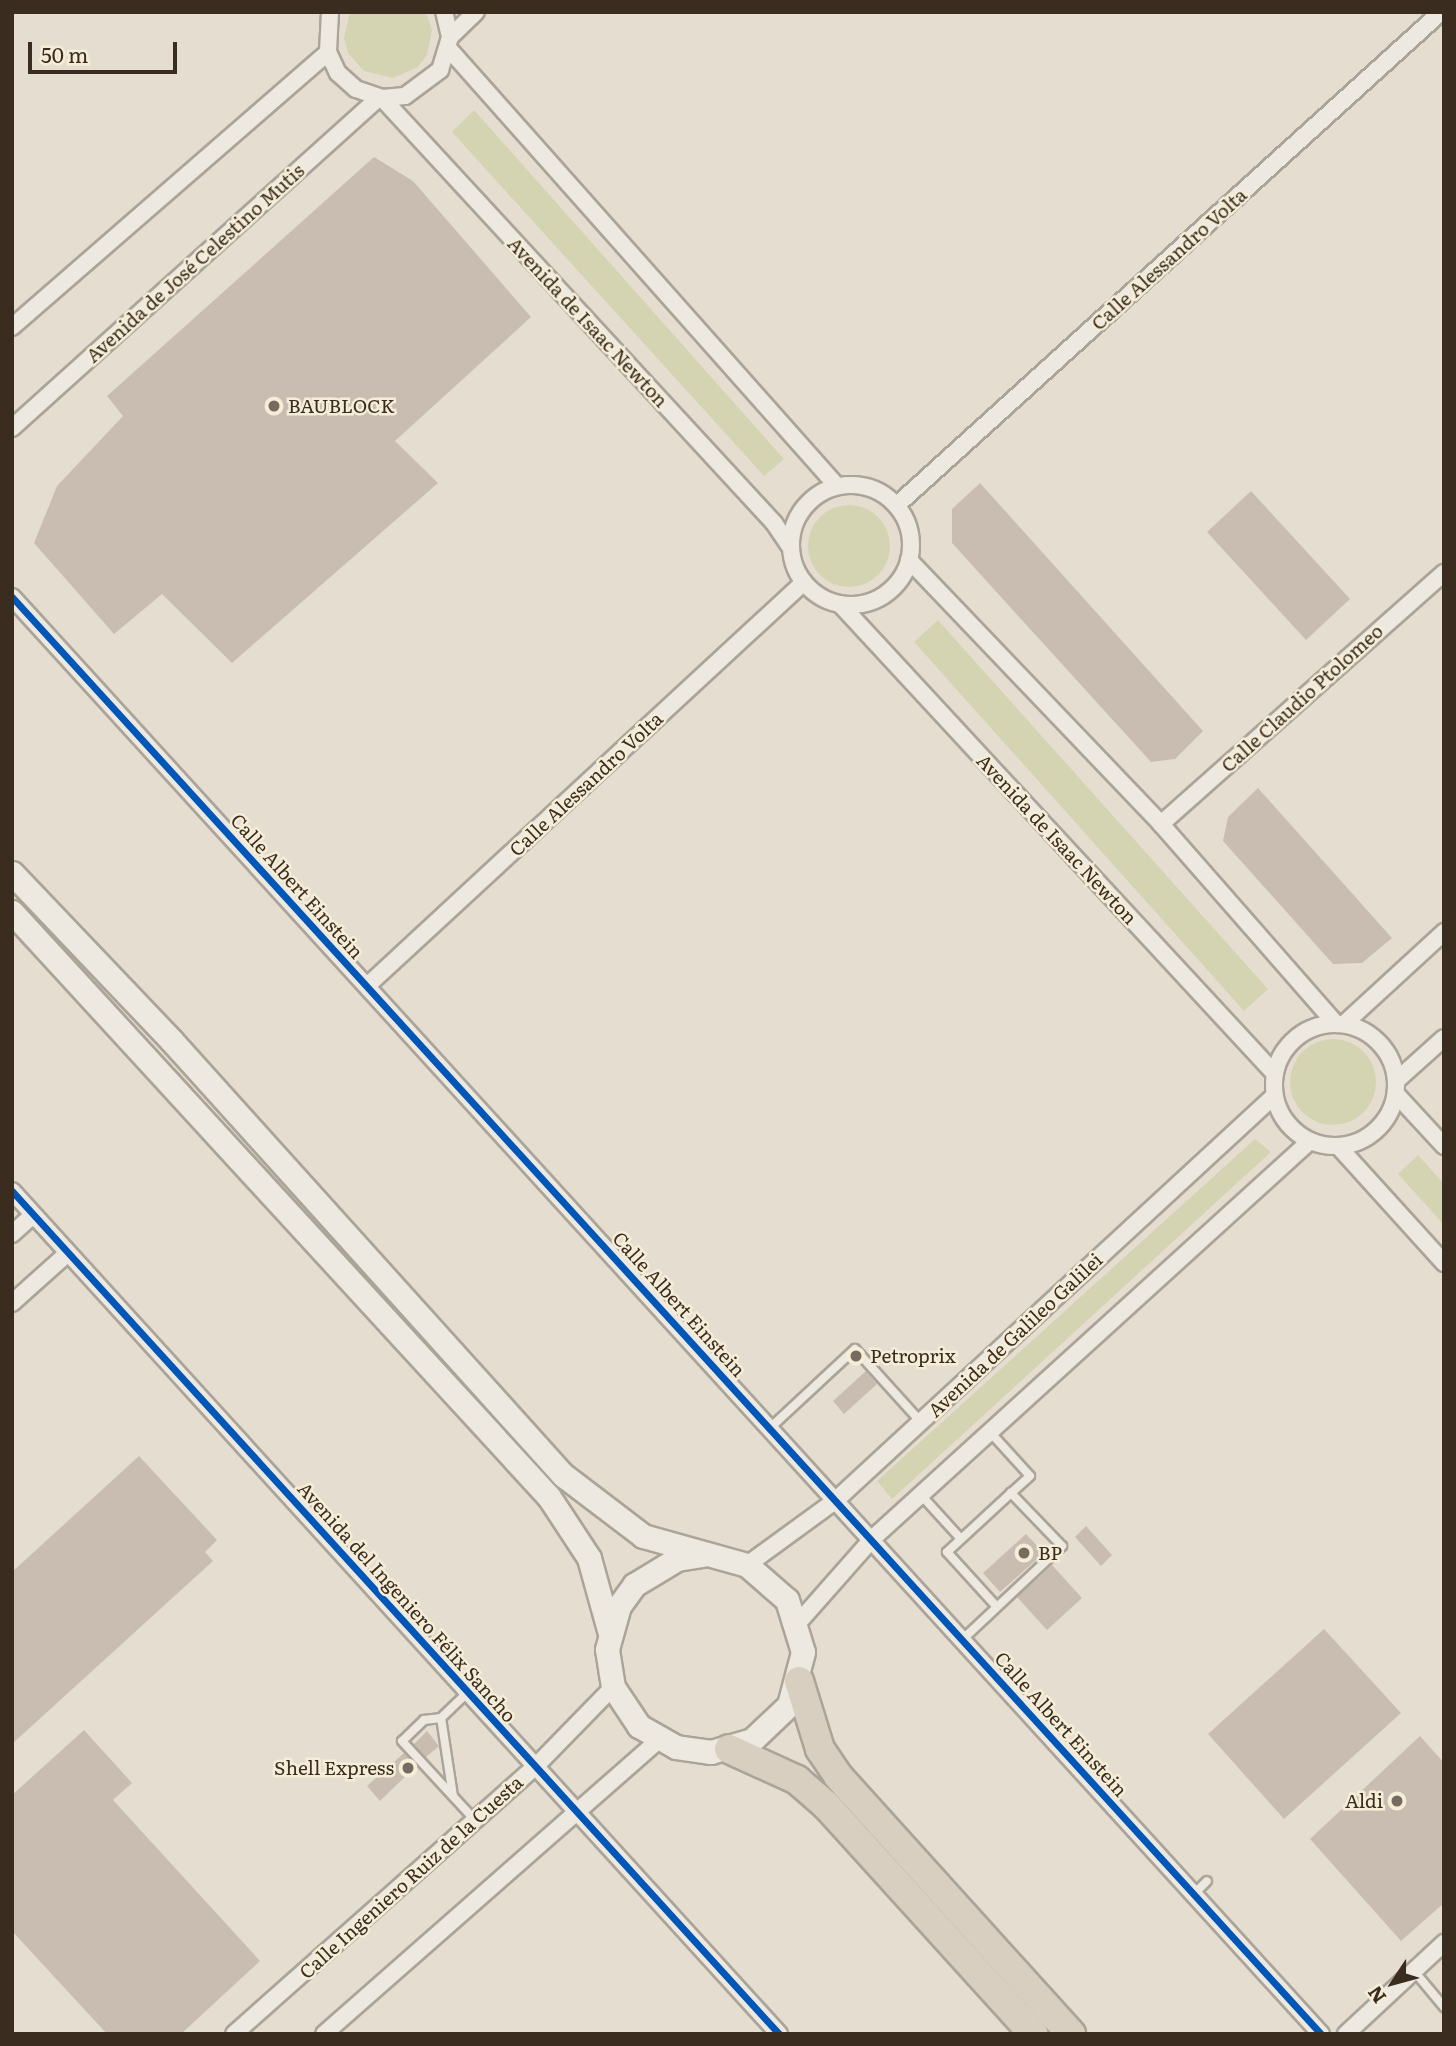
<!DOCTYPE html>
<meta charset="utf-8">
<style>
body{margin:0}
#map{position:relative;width:1456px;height:2046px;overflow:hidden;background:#e5ded0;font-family:Literata,serif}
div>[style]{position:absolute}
.green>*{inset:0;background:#d4d4b3}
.round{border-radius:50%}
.building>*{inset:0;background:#c9bdb1}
.roads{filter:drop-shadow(2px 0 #aba498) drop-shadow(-2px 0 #aba498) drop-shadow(0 2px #aba498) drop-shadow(0 -2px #aba498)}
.service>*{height:8px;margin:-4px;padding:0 4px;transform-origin:4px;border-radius:4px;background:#ede9e1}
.minor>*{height:16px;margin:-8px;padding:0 8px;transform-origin:8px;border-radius:8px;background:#ede9e1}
.minor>.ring{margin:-8px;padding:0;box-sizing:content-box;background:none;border:16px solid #ede9e1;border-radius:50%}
.secondary>*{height:23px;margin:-11.5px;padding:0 11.5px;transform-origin:11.5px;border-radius:11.5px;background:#ede9e1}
.motorway>*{height:28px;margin:-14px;padding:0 14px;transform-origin:14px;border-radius:14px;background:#d8cfc0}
.cycleway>*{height:7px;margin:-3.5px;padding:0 3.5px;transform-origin:3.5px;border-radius:3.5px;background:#0057b8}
.dots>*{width:19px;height:19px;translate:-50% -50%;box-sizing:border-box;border:4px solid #f5edd7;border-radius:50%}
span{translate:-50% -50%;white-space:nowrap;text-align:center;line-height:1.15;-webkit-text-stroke:5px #f5edd7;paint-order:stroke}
.street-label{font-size:19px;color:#3a2d20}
.poi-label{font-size:19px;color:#3a2d20}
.left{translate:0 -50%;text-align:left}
.right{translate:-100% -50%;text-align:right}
.frame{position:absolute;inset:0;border:14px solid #3a2d20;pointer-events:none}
.north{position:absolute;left:1358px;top:1948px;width:70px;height:70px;-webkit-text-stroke:5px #f5edd7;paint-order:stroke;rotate:234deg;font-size:19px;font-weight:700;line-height:28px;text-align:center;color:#3a2d20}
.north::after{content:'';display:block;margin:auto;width:24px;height:32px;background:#3a2d20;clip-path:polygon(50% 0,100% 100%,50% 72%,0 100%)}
.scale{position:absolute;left:28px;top:42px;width:149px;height:32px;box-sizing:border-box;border:4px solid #3a2d20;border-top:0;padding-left:9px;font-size:21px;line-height:24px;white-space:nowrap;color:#3a2d20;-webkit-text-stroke:5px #f5edd7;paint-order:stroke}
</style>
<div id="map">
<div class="green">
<div style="clip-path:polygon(350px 12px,426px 12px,432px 30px,427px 55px,418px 67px,393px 78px,364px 71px,348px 53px,344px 38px)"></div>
<div style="clip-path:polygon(474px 110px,784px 459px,764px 476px,452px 132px)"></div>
<div class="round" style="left:808px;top:505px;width:82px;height:82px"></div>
<div style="clip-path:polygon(938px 620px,1268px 989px,1244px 1011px,914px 642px)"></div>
<div class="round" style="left:1290px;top:1039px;width:86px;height:86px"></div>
<div style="clip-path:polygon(1255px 1139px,1271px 1152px,892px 1499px,877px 1481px)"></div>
<div style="clip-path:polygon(1418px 1155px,1444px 1184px,1444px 1225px,1398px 1174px)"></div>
</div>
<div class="building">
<div style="clip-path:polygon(374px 157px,413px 181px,531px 317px,395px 441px,438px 483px,232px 663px,162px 594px,114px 634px,34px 543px,57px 486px,123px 416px,107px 396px)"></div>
<div style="clip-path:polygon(980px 483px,1203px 731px,1175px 759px,1151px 762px,952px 543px,952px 509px)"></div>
<div style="clip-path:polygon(1251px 491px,1350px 599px,1306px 640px,1207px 532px)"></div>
<div style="clip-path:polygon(1258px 788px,1392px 938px,1362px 963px,1333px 964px,1223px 841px,1228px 817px)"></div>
<div style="clip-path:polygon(866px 1371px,877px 1384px,844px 1414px,833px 1401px)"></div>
<div style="clip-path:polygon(139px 1456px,217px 1540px,205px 1552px,213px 1561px,12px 1744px,12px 1572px)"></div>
<div style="clip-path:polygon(1086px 1526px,1112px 1555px,1101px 1566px,1075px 1537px)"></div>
<div style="clip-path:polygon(1026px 1534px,1044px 1553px,1000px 1592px,983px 1573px)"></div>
<div style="clip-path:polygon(1052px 1565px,1082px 1598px,1047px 1630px,1017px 1597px)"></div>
<div style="clip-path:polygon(1324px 1629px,1401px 1713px,1284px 1819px,1208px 1734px)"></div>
<div style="clip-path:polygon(84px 1730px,132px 1783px,113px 1800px,260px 1961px,181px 2034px,107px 2034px,12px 1931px,12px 1795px)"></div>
<div style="clip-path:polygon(427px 1731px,439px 1746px,426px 1757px,414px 1744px)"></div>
<div style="clip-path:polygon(1420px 1736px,1444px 1763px,1444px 1903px,1401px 1941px,1310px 1839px)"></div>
<div style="clip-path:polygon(404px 1753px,416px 1766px,380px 1801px,367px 1786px)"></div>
</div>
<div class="roads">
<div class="service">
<div style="left:770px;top:1428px;width:116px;rotate:-42.9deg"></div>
<div style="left:855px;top:1349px;width:98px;rotate:47.9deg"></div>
<div style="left:990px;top:1432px;width:59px;rotate:47.7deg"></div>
<div style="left:1030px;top:1476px;width:25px;rotate:138deg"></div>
<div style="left:921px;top:1495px;width:59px;rotate:47.7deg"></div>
<div style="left:963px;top:1639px;width:136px;rotate:-43.2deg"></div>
<div style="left:1062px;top:1546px;width:74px;rotate:-133.9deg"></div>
<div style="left:1011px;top:1493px;width:87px;rotate:137.3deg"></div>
<div style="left:947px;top:1552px;width:74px;rotate:47.7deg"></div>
<div style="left:441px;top:1718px;width:17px;rotate:173deg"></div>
<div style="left:424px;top:1720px;width:30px;rotate:136deg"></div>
<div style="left:402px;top:1741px;width:108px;rotate:47.3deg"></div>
<div style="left:453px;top:1796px;width:79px;rotate:-98.7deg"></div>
<div style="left:441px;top:1718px;width:37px;rotate:-44deg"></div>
<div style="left:1194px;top:1894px;width:18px;rotate:-45deg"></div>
<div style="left:1414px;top:1971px;width:47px;rotate:50.2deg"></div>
</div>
<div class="minor">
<div style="left:330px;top:12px;width:40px;rotate:92.9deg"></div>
<div style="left:328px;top:52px;width:23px;rotate:65deg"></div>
<div style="left:338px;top:73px;width:24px;rotate:42deg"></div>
<div style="left:356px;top:89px;width:28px;rotate:19deg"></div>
<div style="left:382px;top:98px;width:23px;rotate:-5deg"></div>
<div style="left:405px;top:96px;width:44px;rotate:-36.6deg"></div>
<div style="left:440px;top:70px;width:34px;rotate:-73deg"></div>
<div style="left:450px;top:37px;width:26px;rotate:-103deg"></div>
<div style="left:450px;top:37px;width:36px;rotate:-44deg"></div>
<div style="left:449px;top:49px;width:584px;rotate:48.4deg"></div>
<div style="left:382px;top:98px;width:578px;rotate:47.31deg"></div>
<div style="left:774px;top:523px;width:30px;rotate:56deg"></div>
<div style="left:12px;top:327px;width:419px;rotate:-41deg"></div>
<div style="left:12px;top:428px;width:493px;rotate:-42deg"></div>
<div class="ring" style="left:791px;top:485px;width:104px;height:104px"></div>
<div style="left:897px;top:505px;width:734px;rotate:-42.18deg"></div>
<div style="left:909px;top:560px;width:365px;rotate:46.3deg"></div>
<div style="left:1161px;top:824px;width:266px;rotate:48.8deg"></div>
<div style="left:12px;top:597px;width:1944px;rotate:47.67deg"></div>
<div style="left:840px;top:604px;width:640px;rotate:47.21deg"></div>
<div style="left:1161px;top:824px;width:378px;rotate:-41.6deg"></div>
<div style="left:367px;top:986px;width:595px;rotate:-42.75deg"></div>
<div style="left:1344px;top:1024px;width:136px;rotate:-42.6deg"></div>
<div class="ring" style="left:1274px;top:1024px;width:106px;height:106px"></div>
<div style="left:1396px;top:1081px;width:64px;rotate:-41.9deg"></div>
<div style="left:1396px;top:1094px;width:71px;rotate:47.3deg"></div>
<div style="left:1338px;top:1146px;width:158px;rotate:47.8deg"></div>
<div style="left:12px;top:1191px;width:1140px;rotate:47.7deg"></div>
<div style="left:12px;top:1234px;width:28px;rotate:-42deg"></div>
<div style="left:12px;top:1303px;width:75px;rotate:-41.8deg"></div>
<div style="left:747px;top:1565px;width:110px;rotate:-36.1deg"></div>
<div style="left:836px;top:1500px;width:596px;rotate:-42.69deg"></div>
<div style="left:798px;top:1623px;width:112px;rotate:-48.6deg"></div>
<div style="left:872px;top:1539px;width:592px;rotate:-42.26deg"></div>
<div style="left:234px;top:2034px;width:404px;rotate:-41.6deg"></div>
<div style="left:536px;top:1766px;width:110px;rotate:-45.7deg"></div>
<div style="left:324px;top:2034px;width:446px;rotate:-41.3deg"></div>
<div style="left:1346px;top:2034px;width:134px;rotate:-42.9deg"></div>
</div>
<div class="secondary">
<div style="left:12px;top:873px;width:231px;rotate:46.4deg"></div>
<div style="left:171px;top:1040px;width:586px;rotate:47.98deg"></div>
<div style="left:563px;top:1475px;width:101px;rotate:37.3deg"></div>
<div style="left:643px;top:1536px;width:108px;rotate:15.6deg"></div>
<div style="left:747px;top:1565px;width:53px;rotate:41.2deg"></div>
<div style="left:787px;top:1600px;width:54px;rotate:72.9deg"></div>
<div style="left:803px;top:1652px;width:55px;rotate:104.8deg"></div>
<div style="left:789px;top:1705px;width:51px;rotate:136.6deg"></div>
<div style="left:752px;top:1740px;width:43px;rotate:163.7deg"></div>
<div style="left:711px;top:1752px;width:35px;rotate:-172deg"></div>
<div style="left:676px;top:1747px;width:43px;rotate:-150.4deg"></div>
<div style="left:639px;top:1726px;width:47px;rotate:-123.7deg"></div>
<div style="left:613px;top:1687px;width:38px;rotate:-99deg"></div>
<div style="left:607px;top:1649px;width:45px;rotate:-74.4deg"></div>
<div style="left:619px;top:1606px;width:26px;rotate:-54deg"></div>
<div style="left:634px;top:1585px;width:50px;rotate:-31.2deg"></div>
<div style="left:677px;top:1559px;width:26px;rotate:-9deg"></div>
<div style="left:12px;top:912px;width:794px;rotate:47.45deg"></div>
<div style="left:549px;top:1497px;width:73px;rotate:56.7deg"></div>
<div style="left:589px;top:1558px;width:75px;rotate:74.5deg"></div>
</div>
<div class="motorway">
<div style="left:799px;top:1681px;width:71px;rotate:72.8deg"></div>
<div style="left:820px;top:1749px;width:32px;rotate:56deg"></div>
<div style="left:838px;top:1776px;width:348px;rotate:47.9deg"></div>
<div style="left:729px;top:1749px;width:75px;rotate:24.5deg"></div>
<div style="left:797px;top:1780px;width:38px;rotate:41deg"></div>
<div style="left:826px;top:1805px;width:309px;rotate:47.8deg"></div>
</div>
</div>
<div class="cycleway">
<div style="left:12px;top:597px;width:1944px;rotate:47.67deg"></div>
<div style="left:12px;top:1191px;width:1140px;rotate:47.7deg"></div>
</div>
<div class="dots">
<div style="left:274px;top:406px;background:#766b5e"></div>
<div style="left:856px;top:1356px;background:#766b5e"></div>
<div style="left:1024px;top:1553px;background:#766b5e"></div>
<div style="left:408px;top:1768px;background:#766b5e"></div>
<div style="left:1397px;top:1801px;background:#766b5e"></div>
</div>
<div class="street-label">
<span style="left:1169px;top:259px;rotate:-42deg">Calle Alessandro Volta</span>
<span style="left:195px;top:263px;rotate:-42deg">Avenida de José Celestino Mutis</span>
<span style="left:588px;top:322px;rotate:47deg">Avenida de Isaac Newton</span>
<span style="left:1302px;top:698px;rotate:-42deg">Calle Claudio Ptolomeo</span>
<span style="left:586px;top:784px;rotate:-43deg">Calle Alessandro Volta</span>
<span style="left:1057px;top:839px;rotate:47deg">Avenida de Isaac Newton</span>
<span style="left:297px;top:886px;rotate:48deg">Calle Albert Einstein</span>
<span style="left:679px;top:1304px;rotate:48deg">Calle Albert Einstein</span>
<span style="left:1015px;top:1335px;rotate:-43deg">Avenida de Galileo Galilei</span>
<span style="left:407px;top:1602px;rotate:48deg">Avenida del Ingeniero Félix Sancho</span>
<span style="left:1061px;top:1724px;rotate:48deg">Calle Albert Einstein</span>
<span style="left:411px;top:1877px;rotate:-42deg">Calle Ingeniero Ruiz de la Cuesta</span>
</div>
<div class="poi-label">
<span class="left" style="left:288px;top:406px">BAUBLOCK</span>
<span class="left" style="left:870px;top:1356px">Petroprix</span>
<span class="left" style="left:1038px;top:1553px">BP</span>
<span class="right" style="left:394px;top:1768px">Shell Express</span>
<span class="right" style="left:1383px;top:1801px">Aldi</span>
</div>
<div class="frame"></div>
<div class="north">N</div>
<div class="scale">50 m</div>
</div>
